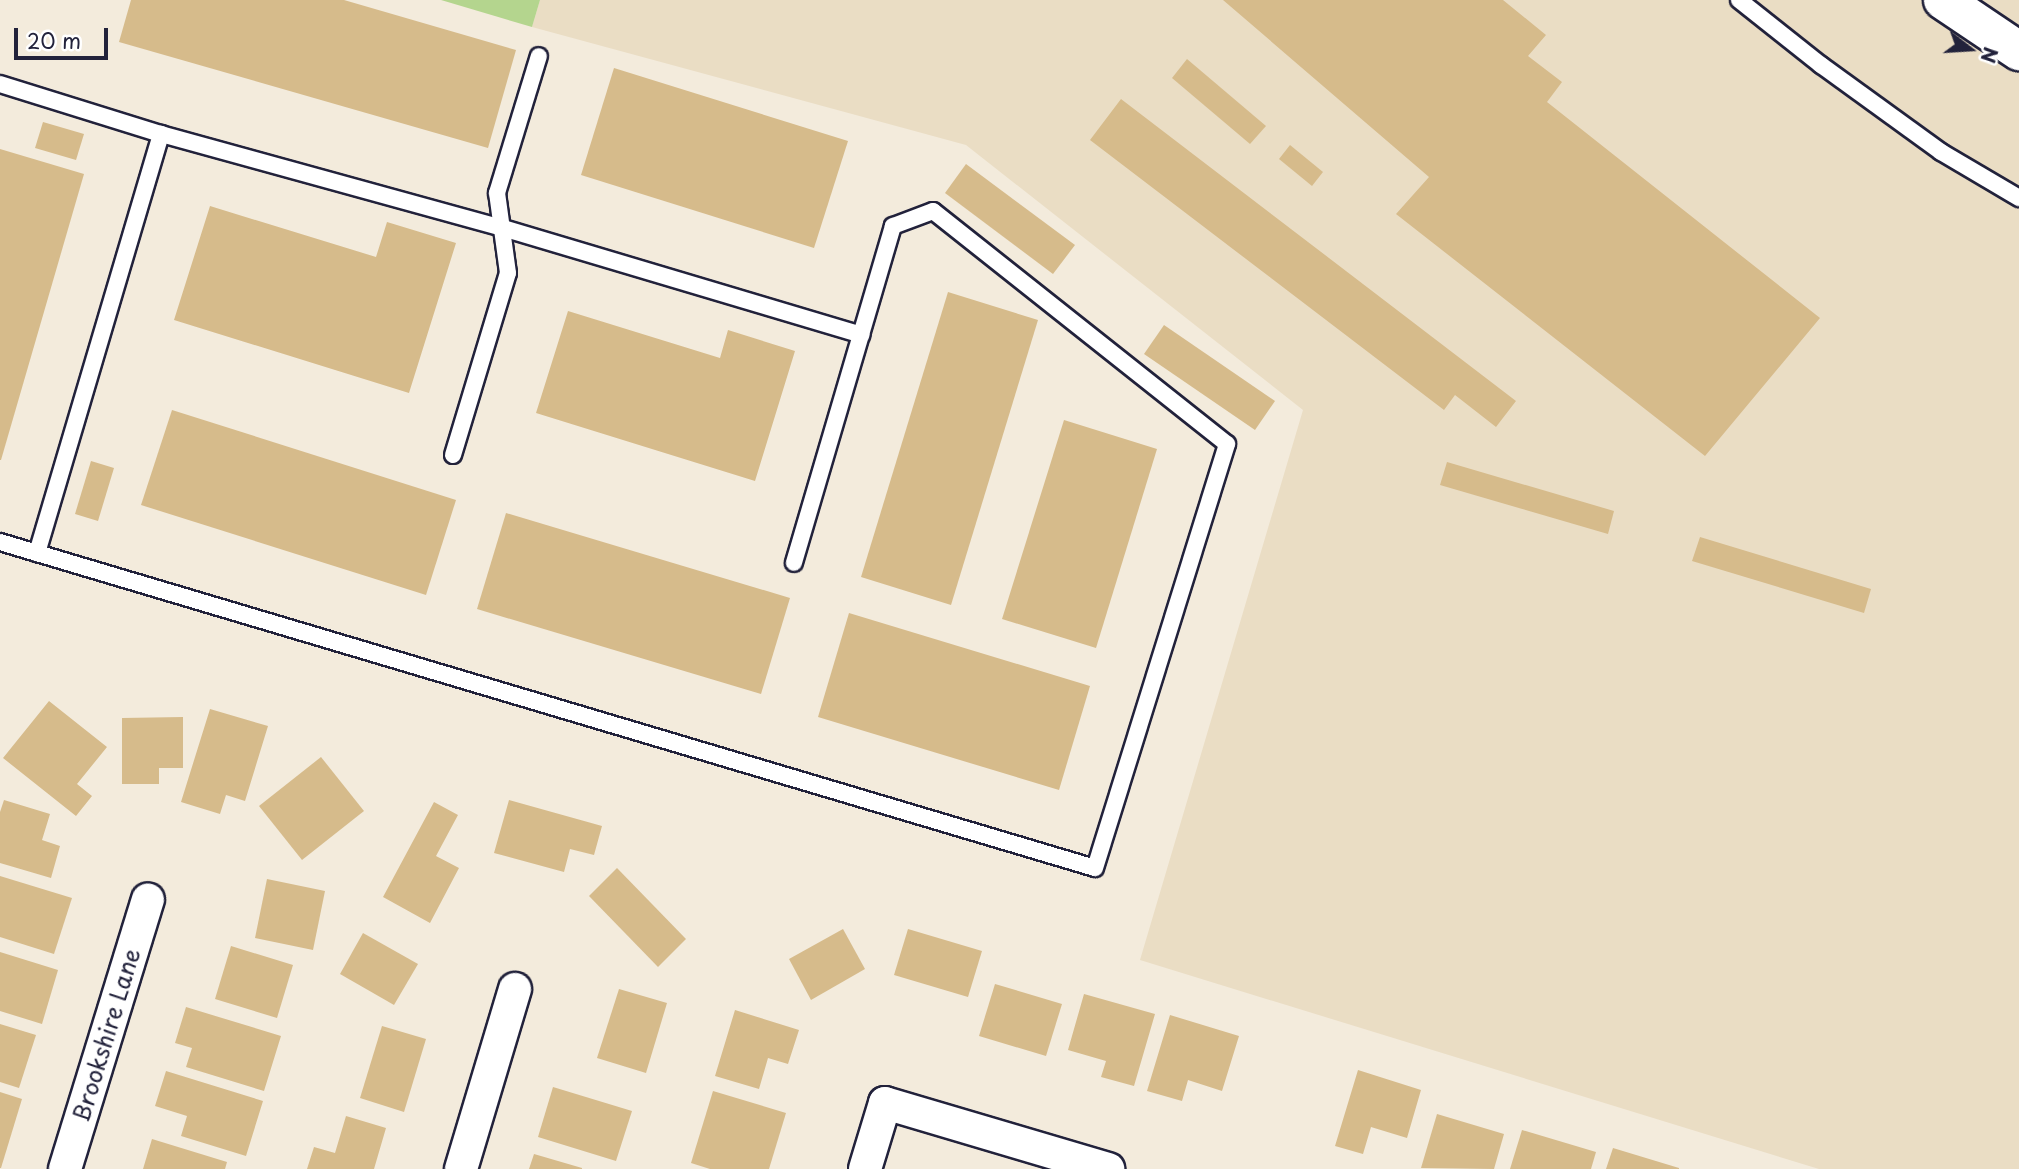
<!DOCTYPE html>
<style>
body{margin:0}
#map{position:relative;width:2019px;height:1169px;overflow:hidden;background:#f3ebdc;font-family:"Playpen Sans",sans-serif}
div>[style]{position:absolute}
.built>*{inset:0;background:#eaddc4}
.green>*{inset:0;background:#b4d58e}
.building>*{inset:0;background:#d6bb8b}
.roads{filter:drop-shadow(2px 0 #22223b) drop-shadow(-2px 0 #22223b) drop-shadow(0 2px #22223b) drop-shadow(0 -2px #22223b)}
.service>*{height:16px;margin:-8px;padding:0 8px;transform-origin:8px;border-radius:8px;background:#fff}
.minor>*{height:32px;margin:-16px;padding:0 16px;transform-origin:16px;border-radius:16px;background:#fff}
.tertiary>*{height:38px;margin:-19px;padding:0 19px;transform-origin:19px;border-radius:19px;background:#fff}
span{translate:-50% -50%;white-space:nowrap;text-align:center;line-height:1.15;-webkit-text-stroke:5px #fff;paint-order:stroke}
.street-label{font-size:23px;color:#22223b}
.north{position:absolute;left:1935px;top:14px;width:70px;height:70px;-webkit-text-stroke:5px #fff;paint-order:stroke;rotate:107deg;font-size:19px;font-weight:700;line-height:28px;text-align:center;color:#22223b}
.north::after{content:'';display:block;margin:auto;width:24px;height:32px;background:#22223b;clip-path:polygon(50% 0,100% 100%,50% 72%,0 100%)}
.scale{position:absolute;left:14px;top:28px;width:94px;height:32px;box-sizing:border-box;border:4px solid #22223b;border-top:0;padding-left:9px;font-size:21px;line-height:24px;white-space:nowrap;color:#22223b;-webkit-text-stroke:5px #fff;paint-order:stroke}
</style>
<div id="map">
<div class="built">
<div style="clip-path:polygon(540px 0,2019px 0,2019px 1169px,1819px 1169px,1140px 960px,1303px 410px,966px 145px,532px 27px)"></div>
</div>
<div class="green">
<div style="clip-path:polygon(441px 0,540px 0,532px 27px)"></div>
</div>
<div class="building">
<div style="clip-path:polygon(131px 0,344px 0,516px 50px,488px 148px,119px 42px)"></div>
<div style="clip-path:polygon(1223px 0,1503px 0,1546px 35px,1528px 56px,1562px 82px,1547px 102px,1820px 318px,1705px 456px,1396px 214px,1429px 177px)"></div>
<div style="clip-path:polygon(1187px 59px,1266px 126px,1250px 144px,1172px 78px)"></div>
<div style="clip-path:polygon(614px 68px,848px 141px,814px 248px,581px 175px)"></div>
<div style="clip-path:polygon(1121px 99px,1516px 401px,1496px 427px,1455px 395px,1444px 410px,1090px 140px)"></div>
<div style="clip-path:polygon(43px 122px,84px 134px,76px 160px,35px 148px)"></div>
<div style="clip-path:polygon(1290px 145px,1323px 172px,1312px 186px,1279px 159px)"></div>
<div style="clip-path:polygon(0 149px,84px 174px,1px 460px,0 460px)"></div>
<div style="clip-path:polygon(966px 164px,1075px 245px,1053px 274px,945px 193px)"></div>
<div style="clip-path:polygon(210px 206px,376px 257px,387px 222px,456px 243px,409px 393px,174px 320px)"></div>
<div style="clip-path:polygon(948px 292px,1038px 320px,951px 605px,861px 577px)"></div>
<div style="clip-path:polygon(568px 311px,720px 358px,728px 330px,795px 351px,755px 481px,536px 413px)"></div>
<div style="clip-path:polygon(1164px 325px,1275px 401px,1255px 430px,1144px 354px)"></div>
<div style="clip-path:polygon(172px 410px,456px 500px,426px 595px,141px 505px)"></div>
<div style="clip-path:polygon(1064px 420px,1157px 449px,1096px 648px,1002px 619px)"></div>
<div style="clip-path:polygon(91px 461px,114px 468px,98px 521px,75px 514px)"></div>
<div style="clip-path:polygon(1447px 462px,1614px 511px,1608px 534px,1440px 485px)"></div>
<div style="clip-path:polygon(506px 513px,790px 598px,761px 694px,477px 609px)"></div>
<div style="clip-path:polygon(1700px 537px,1871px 589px,1864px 613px,1692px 561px)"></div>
<div style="clip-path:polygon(849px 613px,1090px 686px,1059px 790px,818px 717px)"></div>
<div style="clip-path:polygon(49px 701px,107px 747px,77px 784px,92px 796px,76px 816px,3px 758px)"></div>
<div style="clip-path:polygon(210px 709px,268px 726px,245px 801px,226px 795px,220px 814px,181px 802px)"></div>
<div style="clip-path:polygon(183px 717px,183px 768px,159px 768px,159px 784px,122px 784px,122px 718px)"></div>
<div style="clip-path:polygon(321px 757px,364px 811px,302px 860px,259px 806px)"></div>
<div style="clip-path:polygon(4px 800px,50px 814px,42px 840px,60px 846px,51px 878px,0 863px,0 812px)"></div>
<div style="clip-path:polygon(509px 800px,602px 826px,594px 855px,570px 849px,564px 872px,494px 853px)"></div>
<div style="clip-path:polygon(434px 802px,458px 815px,436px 856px,459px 868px,430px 923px,383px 897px)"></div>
<div style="clip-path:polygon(617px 868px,686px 939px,658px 967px,589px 896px)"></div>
<div style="clip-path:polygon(0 876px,72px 898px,54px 954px,0 937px)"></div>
<div style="clip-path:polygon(267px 879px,325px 891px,313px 950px,255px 938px)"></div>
<div style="clip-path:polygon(843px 929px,865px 969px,811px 1000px,789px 959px)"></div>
<div style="clip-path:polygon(908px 929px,982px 951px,968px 997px,894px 975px)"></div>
<div style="clip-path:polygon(363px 933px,418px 964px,394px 1005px,340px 974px)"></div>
<div style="clip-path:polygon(231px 946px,293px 965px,277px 1018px,215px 999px)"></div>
<div style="clip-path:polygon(0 952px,58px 970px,42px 1024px,0 1011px)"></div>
<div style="clip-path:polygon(995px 984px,1062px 1004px,1046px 1056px,979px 1036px)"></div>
<div style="clip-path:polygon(619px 989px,667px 1003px,646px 1073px,597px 1058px)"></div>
<div style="clip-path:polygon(1084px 994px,1155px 1014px,1134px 1086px,1101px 1077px,1106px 1061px,1068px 1050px)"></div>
<div style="clip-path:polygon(186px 1007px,281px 1036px,264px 1091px,186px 1067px,192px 1048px,175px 1043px)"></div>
<div style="clip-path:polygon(735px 1010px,799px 1030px,788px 1064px,768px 1058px,759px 1089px,715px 1076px)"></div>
<div style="clip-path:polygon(1170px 1015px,1239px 1036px,1222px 1091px,1188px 1080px,1182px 1101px,1147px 1091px)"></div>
<div style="clip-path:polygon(0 1024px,36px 1035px,19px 1088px,0 1082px)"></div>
<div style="clip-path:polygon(382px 1026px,426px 1039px,404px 1112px,360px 1098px)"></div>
<div style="clip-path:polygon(1358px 1070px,1421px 1090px,1407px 1138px,1371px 1127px,1363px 1154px,1335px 1146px)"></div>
<div style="clip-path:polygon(166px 1071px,263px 1101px,246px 1156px,181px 1136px,187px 1116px,155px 1106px)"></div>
<div style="clip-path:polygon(553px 1087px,632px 1111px,616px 1161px,538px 1137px)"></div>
<div style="clip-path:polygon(713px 1091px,786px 1113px,769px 1169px,710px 1169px,691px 1163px)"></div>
<div style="clip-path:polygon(0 1092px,22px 1099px,1px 1168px,0 1168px)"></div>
<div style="clip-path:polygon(1437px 1114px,1504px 1134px,1494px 1169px,1421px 1168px)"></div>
<div style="clip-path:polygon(346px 1116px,386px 1128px,374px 1169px,307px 1169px,314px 1147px,335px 1153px)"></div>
<div style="clip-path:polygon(1522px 1130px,1596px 1152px,1591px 1169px,1510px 1169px)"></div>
<div style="clip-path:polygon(152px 1139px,227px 1162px,225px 1169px,143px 1169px)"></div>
<div style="clip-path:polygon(1613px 1148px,1679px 1168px,1679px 1169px,1606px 1169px)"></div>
<div style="clip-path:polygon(534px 1154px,582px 1168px,582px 1169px,529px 1169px)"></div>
</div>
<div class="roads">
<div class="service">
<div style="left:1739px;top:0;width:105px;rotate:38.4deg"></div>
<div style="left:1821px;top:65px;width:148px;rotate:35.9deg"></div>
<div style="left:1941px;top:152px;width:91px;rotate:30.5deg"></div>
<div style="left:0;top:84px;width:169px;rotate:17.3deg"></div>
<div style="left:161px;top:134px;width:355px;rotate:15.4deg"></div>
<div style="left:503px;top:228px;width:374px;rotate:16.6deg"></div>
<div style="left:453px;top:455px;width:190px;rotate:-73.2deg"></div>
<div style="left:508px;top:273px;width:81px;rotate:-97.8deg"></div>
<div style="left:497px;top:193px;width:143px;rotate:-73deg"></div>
<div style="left:0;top:542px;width:1142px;rotate:16.58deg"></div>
<div style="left:1095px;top:868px;width:444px;rotate:-72.7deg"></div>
<div style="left:1227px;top:444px;width:375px;rotate:-141.6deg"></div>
<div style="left:933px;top:211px;width:43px;rotate:159.4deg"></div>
<div style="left:893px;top:226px;width:351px;rotate:106.4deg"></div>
<div style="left:37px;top:553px;width:437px;rotate:-73.5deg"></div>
</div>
<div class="minor">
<div style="left:65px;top:1169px;width:282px;rotate:-72.9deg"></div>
<div style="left:461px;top:1169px;width:188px;rotate:-73.3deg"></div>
<div style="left:865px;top:1169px;width:69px;rotate:-73.1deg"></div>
<div style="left:885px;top:1103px;width:233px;rotate:16.5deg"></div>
</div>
<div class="tertiary">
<div style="left:1943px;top:0;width:92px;rotate:33.9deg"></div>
</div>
</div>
<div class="street-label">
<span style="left:106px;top:1035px;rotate:-73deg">Brookshire Lane</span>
</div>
<div class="north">N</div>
<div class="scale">20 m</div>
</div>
